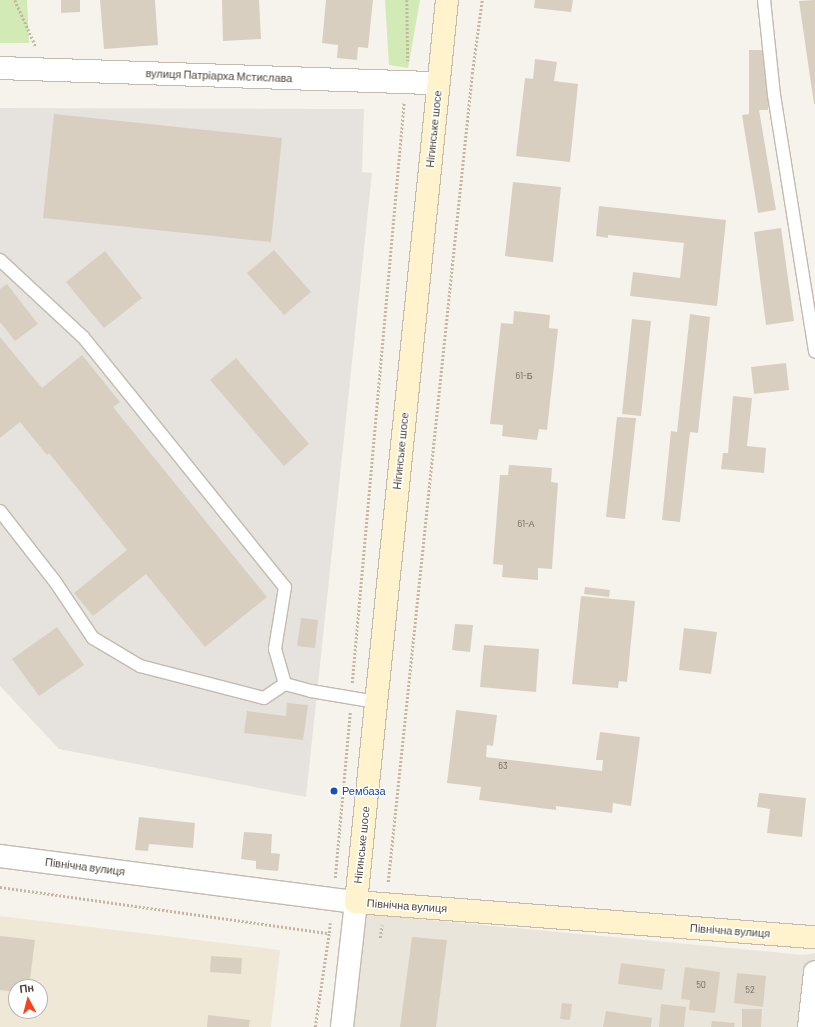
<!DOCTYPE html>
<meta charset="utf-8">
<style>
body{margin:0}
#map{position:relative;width:815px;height:1027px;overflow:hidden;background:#f6f3ec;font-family:Barlow,sans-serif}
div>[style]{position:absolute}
.residential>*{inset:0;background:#eae5da}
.industrial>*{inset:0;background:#e6e2dd}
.education>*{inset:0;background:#efe8d6}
.green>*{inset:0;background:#d2eab5}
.building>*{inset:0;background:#d8cfc1}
.path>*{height:2.5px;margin-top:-1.25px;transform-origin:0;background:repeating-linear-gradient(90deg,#c4b79f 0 2px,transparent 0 4px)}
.roads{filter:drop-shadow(1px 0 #c2bbae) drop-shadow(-1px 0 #c2bbae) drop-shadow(0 1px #c2bbae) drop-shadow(0 -1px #c2bbae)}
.service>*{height:12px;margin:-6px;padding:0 6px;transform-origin:6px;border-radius:6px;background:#fff}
.minor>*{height:22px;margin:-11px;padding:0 11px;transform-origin:11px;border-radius:11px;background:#fff}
.tertiary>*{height:22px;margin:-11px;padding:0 11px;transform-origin:11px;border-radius:11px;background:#fff}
.secondary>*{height:22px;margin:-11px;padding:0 11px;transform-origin:11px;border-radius:11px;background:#fff3cd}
.dots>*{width:11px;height:11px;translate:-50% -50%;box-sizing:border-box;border:2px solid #fff;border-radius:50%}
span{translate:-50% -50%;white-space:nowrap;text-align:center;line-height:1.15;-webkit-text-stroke:3px #fff;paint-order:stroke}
.number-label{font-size:9px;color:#6e675b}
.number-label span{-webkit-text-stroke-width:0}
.street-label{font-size:11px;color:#4b4439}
.transit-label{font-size:11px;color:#164399}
.left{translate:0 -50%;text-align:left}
.north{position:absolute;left:8px;top:979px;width:40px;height:40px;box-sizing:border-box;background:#fff;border:1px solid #b7b4b0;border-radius:50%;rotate:353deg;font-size:11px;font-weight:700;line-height:16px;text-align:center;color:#4b4439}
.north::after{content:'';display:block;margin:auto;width:14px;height:18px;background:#fc3f1d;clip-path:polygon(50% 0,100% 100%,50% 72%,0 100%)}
</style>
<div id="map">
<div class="residential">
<div style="clip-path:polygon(365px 914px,804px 955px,815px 953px,815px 1027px,352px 1027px)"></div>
</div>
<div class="industrial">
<div style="clip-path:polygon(0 108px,364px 109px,362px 172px,372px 173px,306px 797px,59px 749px,0 686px)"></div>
</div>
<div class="education">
<div style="clip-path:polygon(evenodd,0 916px,280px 950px,271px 1027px,0 1027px,0 916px,16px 987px,40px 987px,40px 1011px,16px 1011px,16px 987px)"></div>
</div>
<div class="green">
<div style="clip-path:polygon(0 0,27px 0,29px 43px,0 43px)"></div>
<div style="clip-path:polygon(385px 0,420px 0,408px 68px,389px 65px)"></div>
</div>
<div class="building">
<div style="clip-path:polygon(61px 0,80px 0,80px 12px,61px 13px)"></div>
<div style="clip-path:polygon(100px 0,155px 0,158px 45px,104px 49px)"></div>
<div style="clip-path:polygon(222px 0,259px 0,261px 39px,223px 41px)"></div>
<div style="clip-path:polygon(326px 0,373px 0,368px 48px,358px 47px,357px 60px,337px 58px,338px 45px,322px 43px)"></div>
<div style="clip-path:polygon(535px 0,573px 0,571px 12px,534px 8px)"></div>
<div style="clip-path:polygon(815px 0,815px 104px,814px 104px,799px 1px)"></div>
<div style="clip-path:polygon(749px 50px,768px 50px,768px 110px,759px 110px,776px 210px,758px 213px,742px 115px,749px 114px)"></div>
<div style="clip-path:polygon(535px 59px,557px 62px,554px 81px,578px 84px,570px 162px,516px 156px,525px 78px,533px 79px)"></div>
<div style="clip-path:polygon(54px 114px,282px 138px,271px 242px,43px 218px)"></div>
<div style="clip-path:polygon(513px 182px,561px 187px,553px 262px,505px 256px)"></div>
<div style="clip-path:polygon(599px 206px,726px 220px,717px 306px,630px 296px,633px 272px,680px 278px,684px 243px,608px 235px,608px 238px,596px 236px)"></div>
<div style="clip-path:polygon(781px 228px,794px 321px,766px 325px,754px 232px)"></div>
<div style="clip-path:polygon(274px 250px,311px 292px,284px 315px,247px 273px)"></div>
<div style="clip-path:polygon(105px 251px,142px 298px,104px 328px,66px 282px)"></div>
<div style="clip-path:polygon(7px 284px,38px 324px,15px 341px,0 322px,0 289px)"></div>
<div style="clip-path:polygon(514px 311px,550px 315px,549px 328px,558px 329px,547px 430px,539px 429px,537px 440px,502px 436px,503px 425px,490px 424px,501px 323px,513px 324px)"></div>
<div style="clip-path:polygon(690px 314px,710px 317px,698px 433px,690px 432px,680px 522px,662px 520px,671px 431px,677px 432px)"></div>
<div style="clip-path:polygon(632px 319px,651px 321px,641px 416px,622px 414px)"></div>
<div style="clip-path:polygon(0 337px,42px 388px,82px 355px,120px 402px,113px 407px,267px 597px,205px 647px,146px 574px,93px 616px,74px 593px,127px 550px,49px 453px,47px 455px,20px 422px,0 438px)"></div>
<div style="clip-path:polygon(236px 358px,309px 444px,284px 466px,210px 380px)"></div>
<div style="clip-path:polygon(786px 363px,789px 390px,754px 394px,751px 367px)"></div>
<div style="clip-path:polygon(733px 396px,752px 398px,747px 446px,766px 448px,764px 473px,721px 469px,723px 453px,728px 453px)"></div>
<div style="clip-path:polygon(617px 417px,636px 418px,625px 519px,606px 517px)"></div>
<div style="clip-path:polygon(509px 465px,552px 468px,551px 482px,558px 483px,552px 569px,538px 568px,538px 580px,502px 577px,503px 565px,493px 564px,500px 475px,508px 475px)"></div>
<div style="clip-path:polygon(585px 587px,610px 590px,609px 597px,584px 594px)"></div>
<div style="clip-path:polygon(581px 596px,635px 601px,627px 682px,619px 681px,618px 688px,572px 684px)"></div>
<div style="clip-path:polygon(301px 618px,318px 620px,315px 648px,297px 646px)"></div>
<div style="clip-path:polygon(455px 624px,473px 625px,470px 652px,452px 650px)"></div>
<div style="clip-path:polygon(57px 627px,84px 665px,39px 696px,12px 659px)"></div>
<div style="clip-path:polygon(684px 628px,717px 632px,711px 674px,679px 670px)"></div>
<div style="clip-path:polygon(484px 645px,539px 649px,536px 692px,480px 687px)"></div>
<div style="clip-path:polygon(287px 703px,308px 705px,303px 740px,244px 733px,247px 711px,286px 716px)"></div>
<div style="clip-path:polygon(456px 710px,497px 715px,493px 746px,487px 745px,486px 757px,602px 771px,603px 760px,596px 760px,600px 732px,640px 737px,631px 806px,613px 803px,612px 813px,556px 806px,556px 810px,479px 800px,481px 787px,447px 783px)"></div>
<div style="clip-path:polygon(759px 793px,806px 798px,802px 837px,767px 833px,770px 809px,757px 807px)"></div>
<div style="clip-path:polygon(139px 817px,195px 823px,193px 848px,149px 844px,148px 851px,135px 850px)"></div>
<div style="clip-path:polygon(244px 832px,272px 834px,271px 853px,280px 854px,278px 871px,256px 869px,256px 861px,241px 859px)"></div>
<div style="clip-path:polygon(0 936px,35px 940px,29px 987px,16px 987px,16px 992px,0 990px)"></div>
<div style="clip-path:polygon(412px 937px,447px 940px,436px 1027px,400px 1027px)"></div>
<div style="clip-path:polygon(211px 956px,242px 958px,241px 974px,210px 972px)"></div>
<div style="clip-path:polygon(621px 963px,665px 969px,662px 990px,618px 984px)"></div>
<div style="clip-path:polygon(685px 967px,720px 972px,715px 1013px,689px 1010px,690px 1000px,681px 999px)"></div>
<div style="clip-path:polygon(737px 973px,766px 976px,763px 1007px,734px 1003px)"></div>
<div style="clip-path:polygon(562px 1003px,572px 1004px,570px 1020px,560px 1019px)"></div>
<div style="clip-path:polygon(661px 1004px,686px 1007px,684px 1027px,659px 1027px)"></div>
<div style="clip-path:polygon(742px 1009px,762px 1009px,761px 1027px,742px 1027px)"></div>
<div style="clip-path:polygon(606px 1011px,652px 1018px,651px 1027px,603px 1027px)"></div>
<div style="clip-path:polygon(208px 1015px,250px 1020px,249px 1027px,207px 1027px)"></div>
<div style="clip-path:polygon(712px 1021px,735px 1023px,734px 1027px,711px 1027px)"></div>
</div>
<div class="path">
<div style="left:15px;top:0;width:51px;rotate:65.9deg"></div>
<div style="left:407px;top:0;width:61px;rotate:89.1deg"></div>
<div style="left:352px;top:683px;width:583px;rotate:-84.89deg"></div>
<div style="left:335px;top:878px;width:166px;rotate:-84.8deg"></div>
<div style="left:388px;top:882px;width:812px;rotate:-84.06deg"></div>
<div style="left:472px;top:74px;width:75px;rotate:-82.3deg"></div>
<div style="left:0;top:887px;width:332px;rotate:8deg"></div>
<div style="left:329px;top:933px;width:10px;rotate:-84deg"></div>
<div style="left:380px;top:938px;width:13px;rotate:-81deg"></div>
<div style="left:315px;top:1027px;width:95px;rotate:-81.5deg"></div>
</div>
<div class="roads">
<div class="service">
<div style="left:764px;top:0;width:96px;rotate:84deg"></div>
<div style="left:774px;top:95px;width:260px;rotate:80.9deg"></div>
<div style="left:0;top:260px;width:113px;rotate:42.9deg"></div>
<div style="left:83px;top:337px;width:321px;rotate:51.1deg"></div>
<div style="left:285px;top:587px;width:63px;rotate:99.2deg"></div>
<div style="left:275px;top:649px;width:36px;rotate:74deg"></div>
<div style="left:0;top:511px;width:91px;rotate:52.1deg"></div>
<div style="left:56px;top:583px;width:66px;rotate:56.1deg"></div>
<div style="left:93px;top:638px;width:55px;rotate:30.8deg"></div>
<div style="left:140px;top:666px;width:128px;rotate:14.5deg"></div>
<div style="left:264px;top:698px;width:25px;rotate:-34deg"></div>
<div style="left:285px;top:684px;width:27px;rotate:15deg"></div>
<div style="left:311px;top:691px;width:66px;rotate:9.6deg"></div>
</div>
<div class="minor">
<div style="left:0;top:68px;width:438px;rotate:2deg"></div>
<div style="left:809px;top:1027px;width:55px;rotate:-83.8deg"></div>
</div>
<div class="tertiary">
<div style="left:0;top:856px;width:359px;rotate:7.4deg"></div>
<div style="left:356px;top:902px;width:126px;rotate:96.4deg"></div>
</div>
<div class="secondary">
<div style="left:447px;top:0;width:907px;rotate:95.76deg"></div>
<div style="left:356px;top:902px;width:460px;rotate:4.4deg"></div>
</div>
</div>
<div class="dots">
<div style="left:334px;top:791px;background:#1a4fb4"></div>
</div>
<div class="number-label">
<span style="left:524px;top:376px">61-Б</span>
<span style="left:526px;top:524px">61-А</span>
<span style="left:503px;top:766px">63</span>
<span style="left:701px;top:985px">50</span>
<span style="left:750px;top:990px">52</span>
</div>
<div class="street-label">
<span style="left:219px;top:76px;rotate:2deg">вулиця Патріарха Мстислава</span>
<span style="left:434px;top:129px;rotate:-84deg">Нігинське шосе</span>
<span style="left:401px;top:451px;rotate:-84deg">Нігинське шосе</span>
<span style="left:362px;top:845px;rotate:-84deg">Нігинське шосе</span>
<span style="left:85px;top:867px;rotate:7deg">Північна вулиця</span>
<span style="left:407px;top:906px;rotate:4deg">Північна вулиця</span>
<span style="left:730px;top:931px;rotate:4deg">Північна вулиця</span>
</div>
<div class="transit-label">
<span class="left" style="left:342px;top:791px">Рембаза</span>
</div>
<div class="north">Пн</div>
</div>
